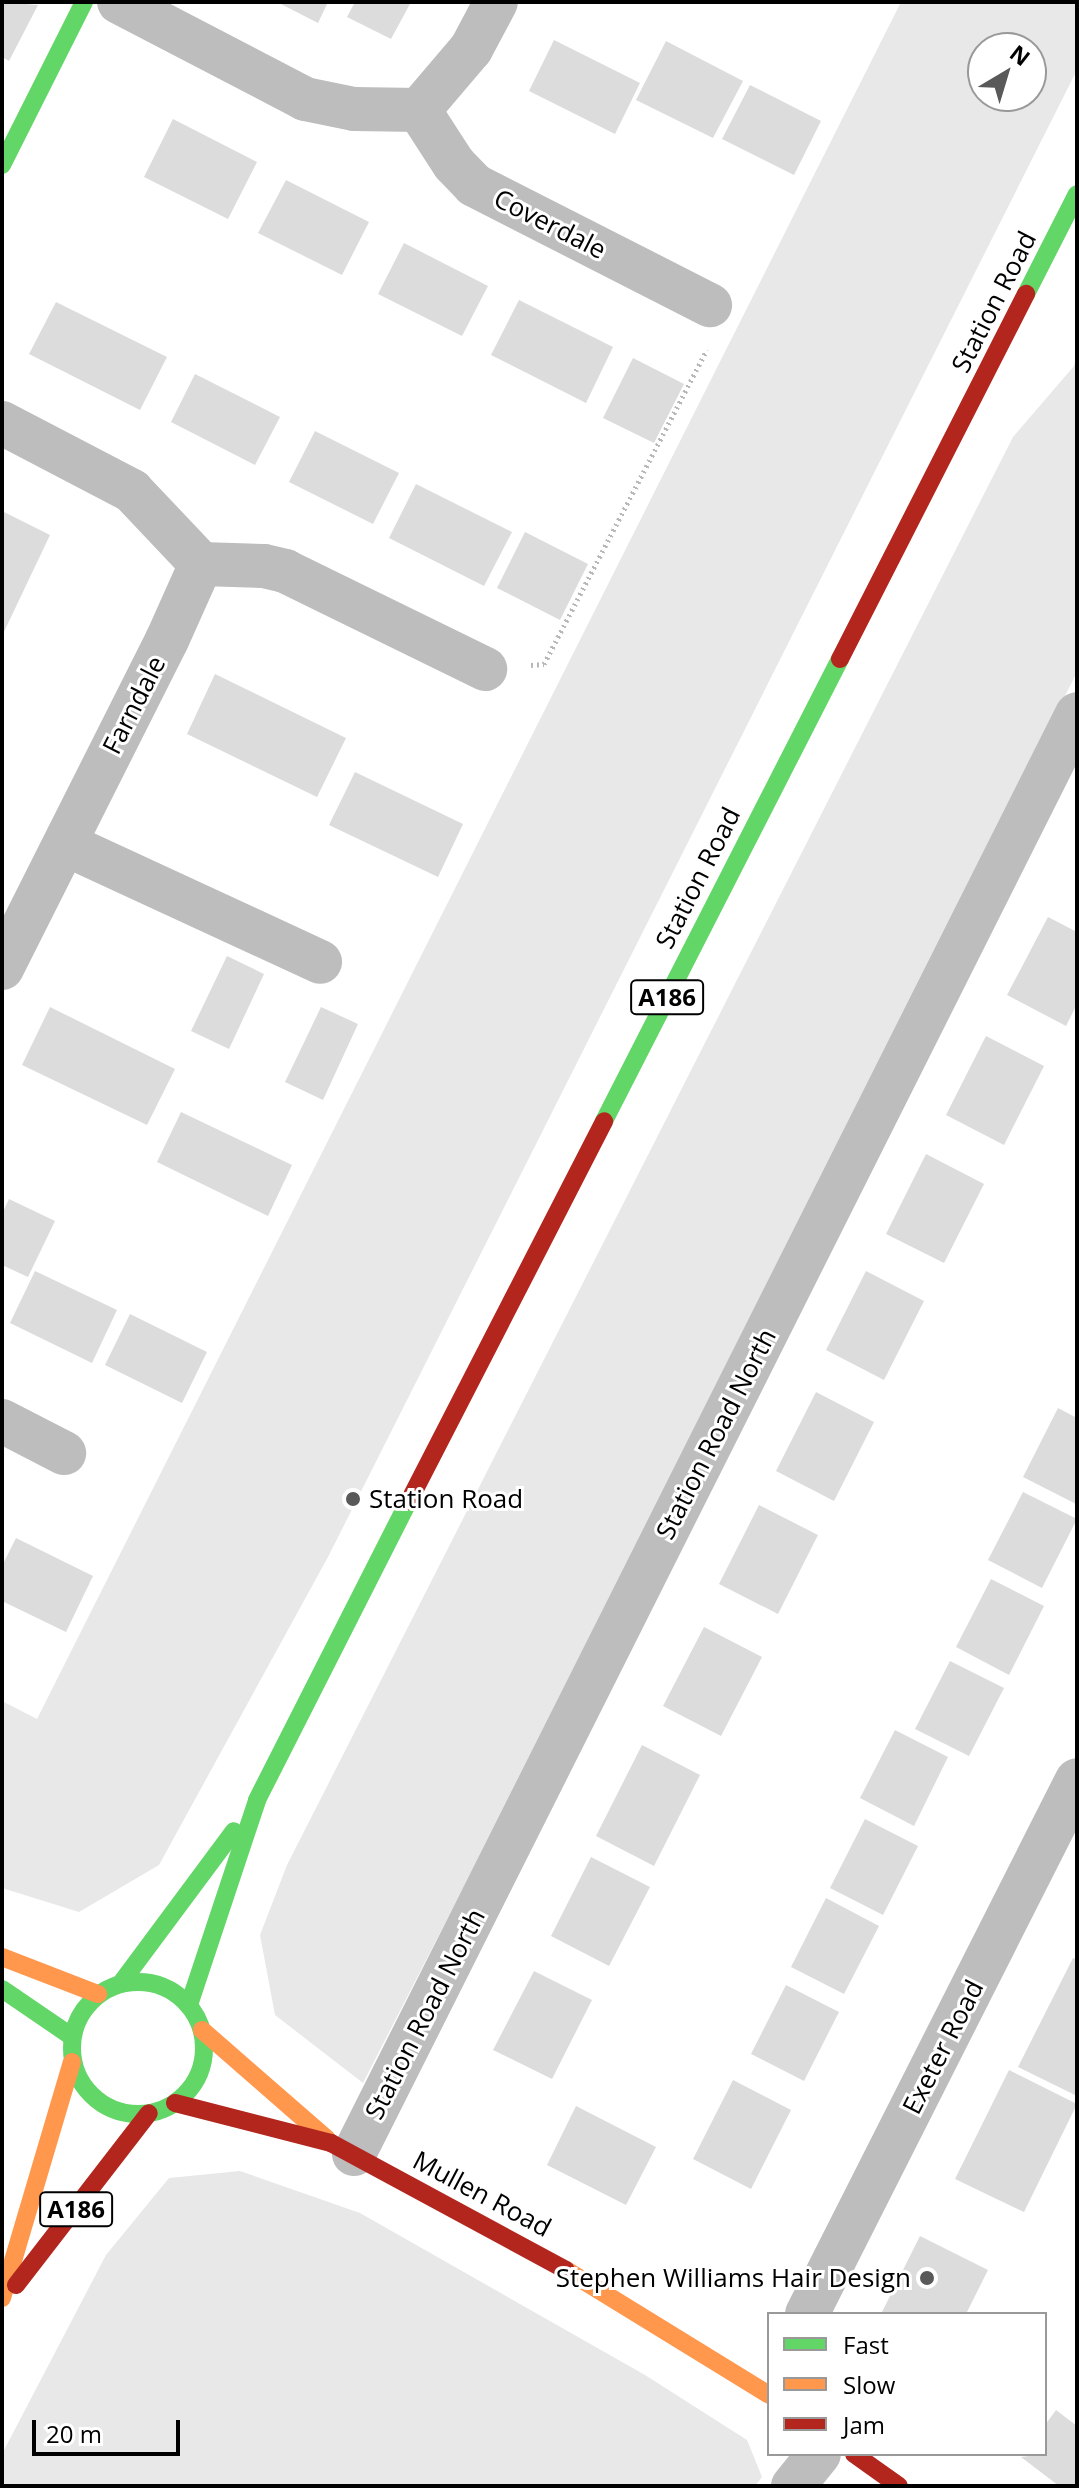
<!DOCTYPE html>
<style>
body{margin:0}
#map{position:relative;width:1079px;height:2488px;overflow:hidden;background:#fff;font-family:"Open Sans",sans-serif}
div>[style]{position:absolute}
.green>*{inset:0;background:#e8e8e8}
.building>*{inset:0;background:#dcdcdc}
.path>*{height:5px;margin-top:-2.5px;transform-origin:0;background:repeating-linear-gradient(90deg,#b8b8b8 0 2px,transparent 0 6px)}
.street>*{height:44px;margin:-22px;padding:0 22px;transform-origin:22px;border-radius:22px;background:#bdbdbd}
.fast>*{height:18px;margin:-9px;padding:0 9px;transform-origin:9px;border-radius:9px;background:#63d668}
.fast>.ring{margin:-9px;padding:0;box-sizing:content-box;background:none;border:18px solid #63d668;border-radius:50%}
.slow>*{height:18px;margin:-9px;padding:0 9px;transform-origin:9px;border-radius:9px;background:#ff974d}
.jam>*{height:18px;margin:-9px;padding:0 9px;transform-origin:9px;border-radius:9px;background:#b3261e}
.dots>*{width:22px;height:22px;translate:-50% -50%;box-sizing:border-box;border:4px solid #fff;border-radius:50%}
span{translate:-50% -50%;white-space:nowrap;text-align:center;line-height:1.15;-webkit-text-stroke:6px #fff;paint-order:stroke}
.shield-label span{padding:2px 6px;background:#fff;border:2px solid;border-radius:6px;-webkit-text-stroke-width:0}
.shield-label{font-size:24px;color:#000;font-weight:700}
.street-label{font-size:26px;color:#000}
.poi-label{font-size:26px;color:#000}
.left{translate:0 -50%;text-align:left}
.right{translate:-100% -50%;text-align:right}
.frame{position:absolute;inset:0;border:4px solid #000;pointer-events:none}
.legend{position:absolute;left:767px;top:2312px;width:280px;height:144px;box-sizing:border-box;background:#fff;border:2px solid #999;margin:0;padding:10px 14px;list-style:none;font-size:24px;color:#000}
.legend li{display:flex;align-items:center;gap:16px;height:40px}
.legend b{width:40px;border:2px solid #999}
.north{position:absolute;left:967px;top:32px;width:80px;height:80px;box-sizing:border-box;background:#fff;border:2px solid #999;border-radius:50%;rotate:38deg;font-size:22px;font-weight:700;line-height:32px;text-align:center;color:#000}
.north::after{content:'';display:block;margin:auto;width:28px;height:36px;background:#595959;clip-path:polygon(50% 0,100% 100%,50% 72%,0 100%)}
.scale{position:absolute;left:32px;top:2420px;width:148px;height:36px;box-sizing:border-box;border:4px solid #000;border-top:0;padding-left:10px;font-size:24px;line-height:28px;white-space:nowrap;color:#000;-webkit-text-stroke:6px #fff;paint-order:stroke}
</style>
<div id="map">
<div class="green">
<div style="clip-path:polygon(evenodd,901px 2px,1077px 2px,1077px 70px,328px 1557px,159px 1865px,79px 1912px,2px 1888px,2px 1701px,37px 1719px,901px 2px,983px 48px,1031px 48px,1031px 96px,983px 96px,983px 48px)"></div>
<div style="clip-path:polygon(1077px 355px,1077px 672px,634px 1555px,363px 2083px,275px 2015px,260px 1935px,287px 1865px,1013px 437px,1074px 366px)"></div>
<div style="clip-path:polygon(240px 2171px,360px 2213px,645px 2375px,747px 2440px,762px 2477px,755px 2486px,2px 2486px,2px 2454px,106px 2255px,169px 2178px)"></div>
</div>
<div class="building">
<div style="clip-path:polygon(2px 2px,38px 5px,9px 61px,2px 57px)"></div>
<div style="clip-path:polygon(277px 2px,328px 2px,318px 23px)"></div>
<div style="clip-path:polygon(355px 2px,411px 2px,391px 39px,347px 17px)"></div>
<div style="clip-path:polygon(554px 40px,640px 83px,615px 134px,529px 91px)"></div>
<div style="clip-path:polygon(666px 41px,743px 81px,713px 138px,636px 100px)"></div>
<div style="clip-path:polygon(750px 85px,821px 121px,794px 175px,722px 139px)"></div>
<div style="clip-path:polygon(173px 119px,257px 162px,228px 219px,144px 177px)"></div>
<div style="clip-path:polygon(286px 180px,369px 222px,342px 275px,258px 233px)"></div>
<div style="clip-path:polygon(404px 243px,488px 286px,462px 336px,378px 294px)"></div>
<div style="clip-path:polygon(519px 300px,613px 347px,586px 403px,491px 355px)"></div>
<div style="clip-path:polygon(56px 302px,167px 357px,140px 410px,29px 354px)"></div>
<div style="clip-path:polygon(633px 358px,684px 384px,654px 443px,603px 418px)"></div>
<div style="clip-path:polygon(195px 374px,280px 417px,255px 465px,171px 422px)"></div>
<div style="clip-path:polygon(315px 431px,399px 473px,373px 524px,289px 482px)"></div>
<div style="clip-path:polygon(416px 484px,512px 532px,484px 586px,389px 538px)"></div>
<div style="clip-path:polygon(2px 511px,50px 535px,2px 636px)"></div>
<div style="clip-path:polygon(525px 532px,588px 564px,560px 620px,497px 588px)"></div>
<div style="clip-path:polygon(215px 674px,346px 738px,317px 797px,187px 734px)"></div>
<div style="clip-path:polygon(355px 772px,463px 824px,438px 877px,329px 825px)"></div>
<div style="clip-path:polygon(1048px 917px,1077px 932px,1077px 1004px,1066px 1026px,1007px 995px)"></div>
<div style="clip-path:polygon(227px 956px,264px 974px,229px 1049px,191px 1031px)"></div>
<div style="clip-path:polygon(50px 1007px,175px 1069px,147px 1125px,22px 1065px)"></div>
<div style="clip-path:polygon(321px 1007px,358px 1024px,323px 1100px,285px 1082px)"></div>
<div style="clip-path:polygon(986px 1036px,1044px 1066px,1004px 1145px,946px 1115px)"></div>
<div style="clip-path:polygon(181px 1112px,292px 1165px,268px 1216px,157px 1162px)"></div>
<div style="clip-path:polygon(926px 1154px,984px 1184px,944px 1263px,886px 1234px)"></div>
<div style="clip-path:polygon(9px 1199px,55px 1221px,28px 1277px,2px 1265px,2px 1214px)"></div>
<div style="clip-path:polygon(35px 1271px,117px 1310px,92px 1363px,10px 1323px)"></div>
<div style="clip-path:polygon(866px 1271px,924px 1301px,884px 1380px,826px 1350px)"></div>
<div style="clip-path:polygon(130px 1314px,207px 1352px,182px 1403px,105px 1365px)"></div>
<div style="clip-path:polygon(816px 1392px,874px 1422px,834px 1501px,776px 1471px)"></div>
<div style="clip-path:polygon(1058px 1408px,1077px 1418px,1076px 1504px,1023px 1477px)"></div>
<div style="clip-path:polygon(1023px 1492px,1077px 1519px,1042px 1588px,988px 1560px)"></div>
<div style="clip-path:polygon(759px 1505px,818px 1535px,778px 1614px,719px 1584px)"></div>
<div style="clip-path:polygon(16px 1538px,93px 1576px,66px 1632px,2px 1601px,2px 1566px)"></div>
<div style="clip-path:polygon(991px 1579px,1044px 1606px,1009px 1675px,956px 1647px)"></div>
<div style="clip-path:polygon(704px 1627px,762px 1657px,721px 1736px,663px 1706px)"></div>
<div style="clip-path:polygon(950px 1661px,1004px 1688px,969px 1756px,915px 1729px)"></div>
<div style="clip-path:polygon(895px 1730px,948px 1757px,914px 1826px,860px 1798px)"></div>
<div style="clip-path:polygon(642px 1745px,700px 1775px,654px 1866px,596px 1836px)"></div>
<div style="clip-path:polygon(865px 1819px,918px 1846px,883px 1915px,830px 1888px)"></div>
<div style="clip-path:polygon(591px 1857px,650px 1887px,609px 1966px,551px 1936px)"></div>
<div style="clip-path:polygon(826px 1898px,879px 1926px,844px 1994px,791px 1967px)"></div>
<div style="clip-path:polygon(1073px 1958px,1077px 1960px,1077px 2096px,1018px 2067px)"></div>
<div style="clip-path:polygon(534px 1971px,592px 2000px,552px 2079px,493px 2050px)"></div>
<div style="clip-path:polygon(786px 1985px,839px 2012px,804px 2081px,751px 2054px)"></div>
<div style="clip-path:polygon(1009px 2070px,1077px 2104px,1024px 2212px,955px 2179px)"></div>
<div style="clip-path:polygon(733px 2080px,791px 2110px,751px 2189px,693px 2159px)"></div>
<div style="clip-path:polygon(576px 2106px,656px 2147px,626px 2205px,547px 2165px)"></div>
<div style="clip-path:polygon(920px 2236px,988px 2270px,966px 2314px,881px 2314px)"></div>
<div style="clip-path:polygon(1056px 2410px,1077px 2426px,1077px 2486px,1059px 2486px,1021px 2457px,1045px 2454px,1045px 2425px)"></div>
</div>
<div class="path">
<div style="left:531px;top:665px;width:13px;rotate:-4deg"></div>
<div style="left:544px;top:664px;width:354px;rotate:-62.6deg"></div>
</div>
<div class="street">
<div style="left:119px;top:2px;width:210px;rotate:27.5deg"></div>
<div style="left:305px;top:99px;width:50px;rotate:11.5deg"></div>
<div style="left:354px;top:109px;width:65px;rotate:0.9deg"></div>
<div style="left:419px;top:110px;width:64px;rotate:57.1deg"></div>
<div style="left:454px;top:164px;width:29px;rotate:46deg"></div>
<div style="left:474px;top:185px;width:265px;rotate:27deg"></div>
<div style="left:419px;top:110px;width:80px;rotate:-49.6deg"></div>
<div style="left:471px;top:49px;width:53px;rotate:-62deg"></div>
<div style="left:2px;top:423px;width:147px;rotate:27.6deg"></div>
<div style="left:132px;top:491px;width:100px;rotate:46.6deg"></div>
<div style="left:201px;top:564px;width:63px;rotate:1.8deg"></div>
<div style="left:264px;top:566px;width:22px;rotate:13deg"></div>
<div style="left:285px;top:571px;width:223px;rotate:26.1deg"></div>
<div style="left:65px;top:844px;width:281px;rotate:24.8deg"></div>
<div style="left:2px;top:968px;width:367px;rotate:-63.3deg"></div>
<div style="left:167px;top:640px;width:83px;rotate:-65.9deg"></div>
<div style="left:2px;top:1421px;width:70px;rotate:27.3deg"></div>
<div style="left:354px;top:2154px;width:1611px;rotate:-63.34deg"></div>
<div style="left:807px;top:2314px;width:598px;rotate:-63.18deg"></div>
<div style="left:793px;top:2486px;width:41px;rotate:-50.9deg"></div>
</div>
<div class="fast">
<div style="left:2px;top:165px;width:182px;rotate:-63.3deg"></div>
<div style="left:1026px;top:294px;width:112px;rotate:-63deg"></div>
<div style="left:604px;top:1121px;width:519px;rotate:-62.94deg"></div>
<div class="ring" style="left:72px;top:1982px;width:114px;height:114px"></div>
<div style="left:121px;top:1983px;width:189px;rotate:-53.4deg"></div>
<div style="left:2px;top:1989px;width:83px;rotate:34.3deg"></div>
<div style="left:189px;top:2005px;width:216px;rotate:-71.6deg"></div>
<div style="left:257px;top:1800px;width:335px;rotate:-63.1deg"></div>
</div>
<div class="slow">
<div style="left:2px;top:1957px;width:103px;rotate:21.1deg"></div>
<div style="left:202px;top:2030px;width:166px;rotate:41.1deg"></div>
<div style="left:566px;top:2270px;width:238px;rotate:31.6deg"></div>
<div style="left:2px;top:2298px;width:246px;rotate:-73.5deg"></div>
</div>
<div class="jam">
<div style="left:840px;top:659px;width:410px;rotate:-63deg"></div>
<div style="left:409px;top:1501px;width:427px;rotate:-62.8deg"></div>
<div style="left:175px;top:2103px;width:161px;rotate:14.4deg"></div>
<div style="left:331px;top:2143px;width:267px;rotate:28.4deg"></div>
<div style="left:16px;top:2285px;width:217px;rotate:-52.3deg"></div>
<div style="left:854px;top:2454px;width:55px;rotate:35.4deg"></div>
</div>
<div class="dots">
<div style="left:353px;top:1499px;background:#595959"></div>
<div style="left:927px;top:2278px;background:#595959"></div>
</div>
<div class="shield-label">
<span style="left:667px;top:997px">A186</span>
<span style="left:76px;top:2209px">A186</span>
</div>
<div class="street-label">
<span style="left:550px;top:224px;rotate:27deg">Coverdale</span>
<span style="left:994px;top:302px;rotate:-63deg">Station Road</span>
<span style="left:134px;top:705px;rotate:-63deg">Farndale</span>
<span style="left:698px;top:878px;rotate:-63deg">Station Road</span>
<span style="left:716px;top:1434px;rotate:-63deg">Station Road North</span>
<span style="left:425px;top:2014px;rotate:-63deg">Station Road North</span>
<span style="left:943px;top:2047px;rotate:-63deg">Exeter Road</span>
<span style="left:482px;top:2194px;rotate:28deg">Mullen Road</span>
</div>
<div class="poi-label">
<span class="left" style="left:369px;top:1499px">Station Road</span>
<span class="right" style="left:911px;top:2278px">Stephen Williams Hair Design</span>
</div>
<div class="frame"></div>
<ul class="legend">
<li><b style="height:10px;background:#63d668"></b>Fast</li>
<li><b style="height:10px;background:#ff974d"></b>Slow</li>
<li><b style="height:10px;background:#b3261e"></b>Jam</li>
</ul>
<div class="north">N</div>
<div class="scale">20 m</div>
</div>
